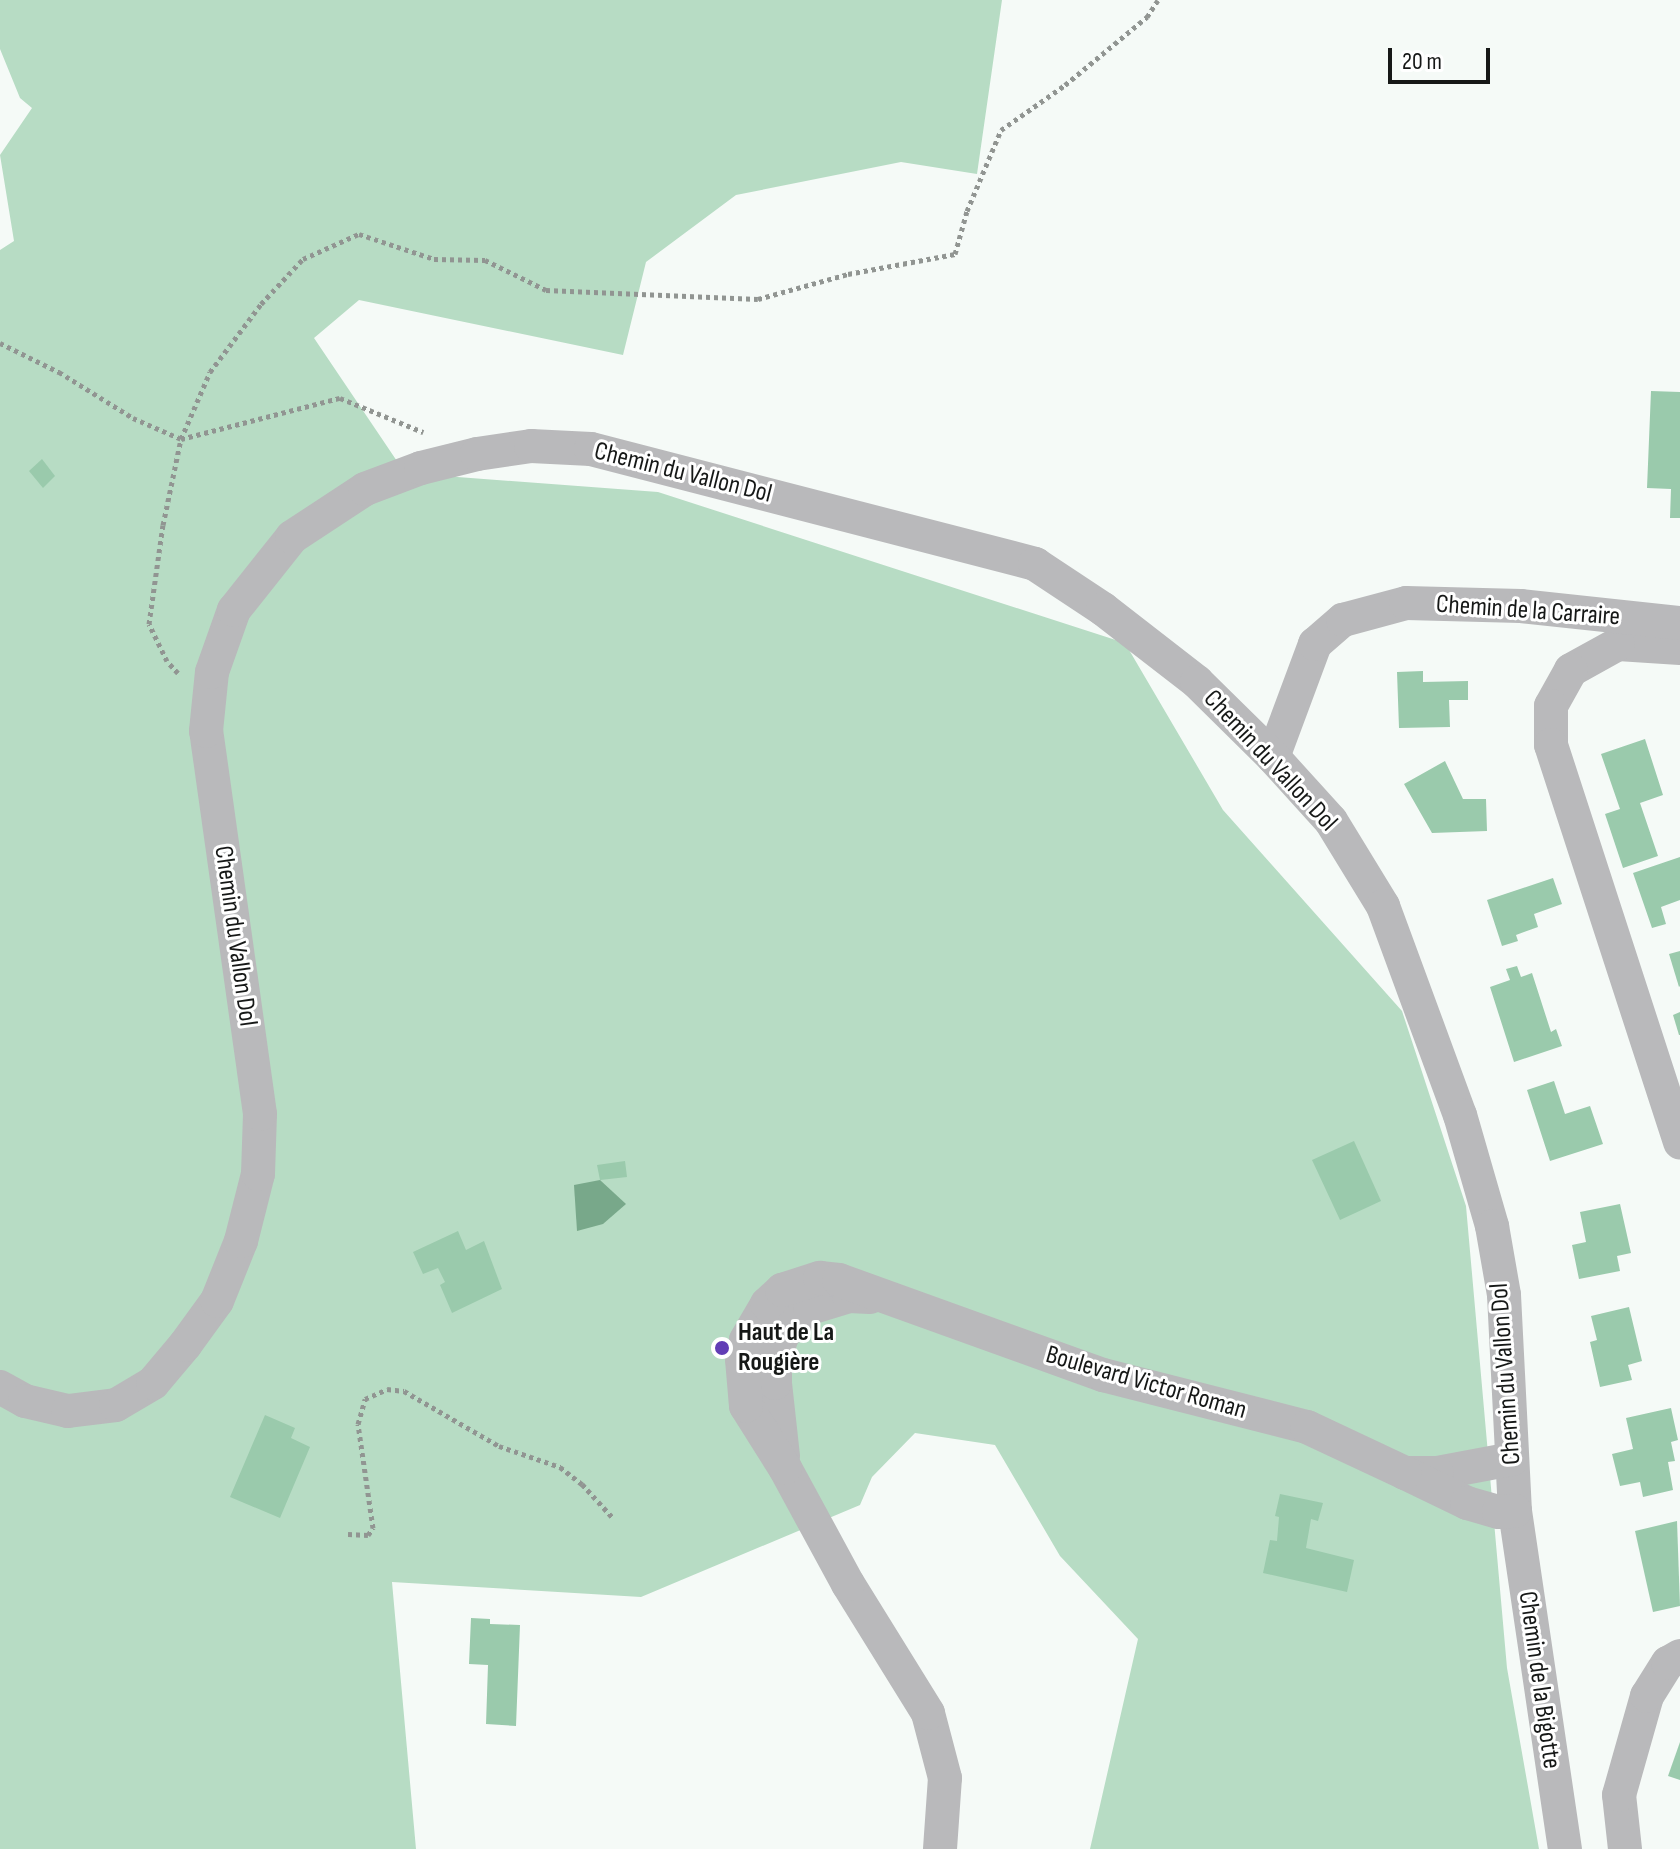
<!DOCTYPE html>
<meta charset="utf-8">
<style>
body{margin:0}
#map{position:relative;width:1680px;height:1849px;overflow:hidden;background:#f5faf7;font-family:"Sofia Sans Condensed",sans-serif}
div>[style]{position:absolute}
.green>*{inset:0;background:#b7dcc4}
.water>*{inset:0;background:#78a88a}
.building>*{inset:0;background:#9acaac}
.path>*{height:5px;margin-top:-2.5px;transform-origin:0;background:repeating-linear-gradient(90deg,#919592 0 4px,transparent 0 8px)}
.street>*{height:34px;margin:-17px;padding:0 17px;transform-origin:17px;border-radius:17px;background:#b9b9bb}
.dots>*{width:22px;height:22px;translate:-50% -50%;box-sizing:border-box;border:4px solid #fff;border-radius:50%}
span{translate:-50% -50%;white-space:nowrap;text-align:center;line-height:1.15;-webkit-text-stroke:6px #fff;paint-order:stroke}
.street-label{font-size:26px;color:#161817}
.poi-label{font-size:26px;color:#161817;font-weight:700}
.left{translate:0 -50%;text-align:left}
.scale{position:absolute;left:1388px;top:48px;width:102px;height:36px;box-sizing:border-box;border:4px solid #161817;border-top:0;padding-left:10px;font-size:24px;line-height:28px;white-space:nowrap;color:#161817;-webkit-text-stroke:6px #fff;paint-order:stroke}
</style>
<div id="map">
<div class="green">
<div style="clip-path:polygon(0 0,1002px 0,977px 174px,901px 162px,736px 195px,646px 262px,623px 355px,359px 300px,314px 338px,405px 473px,658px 492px,1125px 643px,1223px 810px,1402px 1011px,1466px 1206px,1507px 1668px,1539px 1849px,1090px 1849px,1138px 1639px,1060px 1556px,995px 1445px,915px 1433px,872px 1477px,860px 1505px,641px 1597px,392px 1582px,416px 1849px,0 1849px,0 250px,14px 241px,0 155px,32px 108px,20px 98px,0 49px)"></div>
</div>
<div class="water">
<div style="clip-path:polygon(600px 1180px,626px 1204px,603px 1224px,577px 1231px,574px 1185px)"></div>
</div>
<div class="building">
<div style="clip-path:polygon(1651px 391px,1680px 392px,1680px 518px,1670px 518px,1671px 489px,1647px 488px)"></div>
<div style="clip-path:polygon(42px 459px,55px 476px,43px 488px,29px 471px)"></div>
<div style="clip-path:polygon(1423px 671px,1423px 682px,1468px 681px,1468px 700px,1449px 700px,1450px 727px,1399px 728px,1397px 672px)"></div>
<div style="clip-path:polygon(1645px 739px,1663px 795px,1640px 803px,1658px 856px,1623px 868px,1605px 814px,1620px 809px,1601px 754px)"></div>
<div style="clip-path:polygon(1445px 761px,1463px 799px,1486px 799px,1487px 831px,1432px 833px,1404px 784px)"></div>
<div style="clip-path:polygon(1680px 857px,1680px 900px,1661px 907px,1666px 924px,1652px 928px,1633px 873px)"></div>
<div style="clip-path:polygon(1553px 878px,1562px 904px,1534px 914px,1538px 927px,1516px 935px,1518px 941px,1502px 946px,1487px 900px)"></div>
<div style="clip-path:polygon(1680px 951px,1680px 986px,1679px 987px,1669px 954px)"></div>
<div style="clip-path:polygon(1517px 966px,1521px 977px,1532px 973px,1551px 1032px,1556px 1029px,1562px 1046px,1514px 1062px,1490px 987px,1510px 980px,1506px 969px)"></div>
<div style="clip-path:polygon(1680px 1012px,1680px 1035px,1679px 1035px,1673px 1015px)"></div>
<div style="clip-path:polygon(1554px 1081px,1565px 1114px,1590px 1106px,1603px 1144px,1550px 1161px,1527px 1090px)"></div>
<div style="clip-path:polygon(1354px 1141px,1381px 1201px,1340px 1220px,1312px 1160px)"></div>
<div style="clip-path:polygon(625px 1161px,627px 1177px,600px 1180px,597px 1165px)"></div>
<div style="clip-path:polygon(1620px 1204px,1631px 1253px,1617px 1256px,1620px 1271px,1579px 1279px,1572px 1245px,1586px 1242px,1580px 1212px)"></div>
<div style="clip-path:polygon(458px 1231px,466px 1250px,484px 1241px,502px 1289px,452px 1313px,440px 1285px,445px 1282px,438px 1268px,423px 1274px,413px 1252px)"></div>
<div style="clip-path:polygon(1629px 1307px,1642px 1361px,1628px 1365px,1632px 1380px,1600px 1387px,1590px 1342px,1597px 1340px,1591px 1316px)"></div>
<div style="clip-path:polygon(1671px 1408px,1678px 1440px,1671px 1442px,1675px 1461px,1668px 1462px,1673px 1490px,1643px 1497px,1640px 1482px,1620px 1486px,1612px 1454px,1633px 1449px,1626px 1418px)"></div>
<div style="clip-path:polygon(265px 1415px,295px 1428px,291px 1438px,310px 1447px,280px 1518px,230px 1497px)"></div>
<div style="clip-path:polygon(1280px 1494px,1323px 1503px,1318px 1521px,1311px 1519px,1306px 1548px,1354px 1560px,1347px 1592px,1263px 1573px,1270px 1540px,1277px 1541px,1279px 1517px,1275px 1516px)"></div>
<div style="clip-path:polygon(1677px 1521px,1680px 1606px,1653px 1612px,1635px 1531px)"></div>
<div style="clip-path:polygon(471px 1618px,490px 1619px,490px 1624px,520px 1625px,516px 1726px,486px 1724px,488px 1665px,469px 1664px)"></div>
<div style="clip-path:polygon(1680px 1742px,1680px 1780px,1668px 1776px)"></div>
</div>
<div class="path">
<div style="left:0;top:343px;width:66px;rotate:26.2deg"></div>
<div style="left:59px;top:372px;width:87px;rotate:31.9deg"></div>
<div style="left:133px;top:418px;width:52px;rotate:23.6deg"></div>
<div style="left:181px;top:439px;width:164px;rotate:-14.5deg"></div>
<div style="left:340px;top:398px;width:90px;rotate:22.3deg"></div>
<div style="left:178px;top:673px;width:16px;rotate:-133deg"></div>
<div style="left:167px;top:661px;width:41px;rotate:-115.9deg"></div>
<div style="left:149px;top:624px;width:100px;rotate:-82deg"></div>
<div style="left:163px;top:525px;width:88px;rotate:-78.2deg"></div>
<div style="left:181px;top:439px;width:73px;rotate:-66.6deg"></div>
<div style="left:210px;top:372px;width:85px;rotate:-53.1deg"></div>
<div style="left:261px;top:304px;width:62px;rotate:-47deg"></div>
<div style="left:303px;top:259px;width:61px;rotate:-24.1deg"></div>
<div style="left:359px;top:234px;width:79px;rotate:18.4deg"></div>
<div style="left:434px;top:259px;width:51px;rotate:1.1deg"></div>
<div style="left:485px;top:260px;width:68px;rotate:26.2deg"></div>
<div style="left:546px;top:290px;width:212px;rotate:2.4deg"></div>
<div style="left:758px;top:299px;width:93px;rotate:-15.5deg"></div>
<div style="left:848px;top:274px;width:109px;rotate:-10.6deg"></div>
<div style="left:955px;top:254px;width:45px;rotate:-74.4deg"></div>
<div style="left:967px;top:211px;width:88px;rotate:-67.2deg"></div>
<div style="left:1001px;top:130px;width:78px;rotate:-35.1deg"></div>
<div style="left:1065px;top:85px;width:107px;rotate:-39.7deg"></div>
<div style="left:1147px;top:17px;width:20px;rotate:-57deg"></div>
<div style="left:348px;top:1534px;width:20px;rotate:3deg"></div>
<div style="left:368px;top:1535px;width:9px;rotate:-54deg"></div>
<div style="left:373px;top:1528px;width:105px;rotate:-98.2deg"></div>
<div style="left:358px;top:1424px;width:26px;rotate:-74deg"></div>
<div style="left:365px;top:1399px;width:24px;rotate:-24deg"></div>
<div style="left:387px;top:1389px;width:17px;rotate:7deg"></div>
<div style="left:404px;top:1391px;width:110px;rotate:30.1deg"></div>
<div style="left:499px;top:1446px;width:65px;rotate:19deg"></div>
<div style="left:560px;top:1467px;width:28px;rotate:38deg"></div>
<div style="left:582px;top:1484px;width:46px;rotate:47.6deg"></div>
</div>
<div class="street">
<div style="left:1680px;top:648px;width:62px;rotate:-176.3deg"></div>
<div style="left:1618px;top:644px;width:54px;rotate:151deg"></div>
<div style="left:1571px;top:670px;width:41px;rotate:119.1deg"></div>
<div style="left:1551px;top:706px;width:39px;rotate:90deg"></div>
<div style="left:1551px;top:745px;width:418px;rotate:72deg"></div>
<div style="left:1273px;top:757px;width:121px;rotate:-69.6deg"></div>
<div style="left:1315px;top:644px;width:37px;rotate:-41deg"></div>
<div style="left:1343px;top:620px;width:65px;rotate:-15.1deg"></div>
<div style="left:1406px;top:603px;width:115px;rotate:1.5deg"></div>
<div style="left:1521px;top:606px;width:160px;rotate:6.1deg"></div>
<div style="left:0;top:1387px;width:29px;rotate:29deg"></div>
<div style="left:25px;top:1401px;width:44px;rotate:13.1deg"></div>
<div style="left:68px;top:1411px;width:48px;rotate:-7.1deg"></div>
<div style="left:116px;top:1405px;width:43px;rotate:-30.7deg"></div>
<div style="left:153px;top:1383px;width:50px;rotate:-49.9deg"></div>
<div style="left:185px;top:1345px;width:54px;rotate:-54deg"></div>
<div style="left:217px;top:1301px;width:65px;rotate:-68.2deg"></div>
<div style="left:241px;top:1241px;width:69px;rotate:-75.8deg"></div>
<div style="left:258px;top:1174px;width:60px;rotate:-88.1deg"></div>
<div style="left:260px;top:1114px;width:387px;rotate:-98deg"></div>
<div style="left:206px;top:731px;width:59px;rotate:-84.2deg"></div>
<div style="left:212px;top:672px;width:66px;rotate:-70.5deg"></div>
<div style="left:234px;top:610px;width:93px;rotate:-51.5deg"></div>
<div style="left:292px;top:537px;width:87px;rotate:-33.3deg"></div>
<div style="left:365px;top:489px;width:60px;rotate:-20.6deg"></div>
<div style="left:421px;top:468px;width:58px;rotate:-14deg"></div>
<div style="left:477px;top:454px;width:55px;rotate:-8.4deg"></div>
<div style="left:531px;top:446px;width:60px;rotate:2.9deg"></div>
<div style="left:591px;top:449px;width:459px;rotate:14.5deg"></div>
<div style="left:1035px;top:564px;width:82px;rotate:33.5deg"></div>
<div style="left:1103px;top:609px;width:119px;rotate:37.8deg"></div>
<div style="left:1197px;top:682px;width:107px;rotate:44.6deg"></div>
<div style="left:1273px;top:757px;width:86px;rotate:47.8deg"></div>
<div style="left:1331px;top:821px;width:100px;rotate:58.5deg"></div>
<div style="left:1383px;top:906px;width:223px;rotate:69.8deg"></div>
<div style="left:1460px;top:1115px;width:116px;rotate:73.9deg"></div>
<div style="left:1492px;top:1226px;width:70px;rotate:80.1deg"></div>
<div style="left:1504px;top:1295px;width:216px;rotate:87.1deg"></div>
<div style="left:1515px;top:1511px;width:342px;rotate:81.6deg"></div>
<div style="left:783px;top:1456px;width:73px;rotate:-96.3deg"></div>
<div style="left:775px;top:1383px;width:26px;rotate:-90deg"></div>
<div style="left:775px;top:1357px;width:24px;rotate:-71deg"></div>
<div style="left:783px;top:1334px;width:37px;rotate:-44deg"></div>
<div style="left:810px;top:1308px;width:41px;rotate:-17.1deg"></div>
<div style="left:849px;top:1296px;width:21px;rotate:3deg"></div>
<div style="left:1512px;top:1459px;width:76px;rotate:169.4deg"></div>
<div style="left:1437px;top:1473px;width:32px;rotate:180deg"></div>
<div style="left:1405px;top:1473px;width:69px;rotate:25.8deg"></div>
<div style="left:1467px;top:1503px;width:33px;rotate:16deg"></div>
<div style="left:1499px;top:1512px;width:16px;rotate:-4deg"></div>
<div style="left:940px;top:1849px;width:71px;rotate:-86deg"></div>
<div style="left:945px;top:1778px;width:67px;rotate:-104.7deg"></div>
<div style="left:928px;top:1713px;width:152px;rotate:-121.8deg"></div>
<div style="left:848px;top:1584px;width:132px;rotate:-118.5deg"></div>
<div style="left:785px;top:1468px;width:73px;rotate:-122.2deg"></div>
<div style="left:746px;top:1406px;width:47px;rotate:-94.9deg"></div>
<div style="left:742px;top:1359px;width:19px;rotate:-78deg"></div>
<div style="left:746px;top:1340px;width:42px;rotate:-59.7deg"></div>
<div style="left:767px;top:1304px;width:21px;rotate:-43deg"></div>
<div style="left:782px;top:1290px;width:40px;rotate:-18deg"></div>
<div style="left:820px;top:1278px;width:19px;rotate:6deg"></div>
<div style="left:839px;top:1280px;width:281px;rotate:19.8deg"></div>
<div style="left:1103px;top:1375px;width:211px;rotate:14.3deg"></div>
<div style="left:1307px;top:1427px;width:108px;rotate:25.1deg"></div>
<div style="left:1625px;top:1849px;width:54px;rotate:-96.3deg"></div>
<div style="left:1619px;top:1795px;width:103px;rotate:-74.2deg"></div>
<div style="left:1647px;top:1696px;width:39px;rotate:-58deg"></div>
<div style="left:1668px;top:1663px;width:14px;rotate:-30deg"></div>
</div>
<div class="dots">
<div style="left:722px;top:1348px;background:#613db5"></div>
</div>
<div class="street-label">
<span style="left:683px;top:473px;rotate:14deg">Chemin du Vallon Dol</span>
<span style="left:1528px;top:611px;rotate:4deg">Chemin de la Carraire</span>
<span style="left:1270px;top:761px;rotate:47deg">Chemin du Vallon Dol</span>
<span style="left:235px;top:936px;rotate:82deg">Chemin du Vallon Dol</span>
<span style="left:1506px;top:1374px;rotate:-94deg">Chemin du Vallon Dol</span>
<span style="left:1146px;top:1383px;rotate:16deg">Boulevard Victor Roman</span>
<span style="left:1539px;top:1680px;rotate:82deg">Chemin de la Bigotte</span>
</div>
<div class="poi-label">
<span class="left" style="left:738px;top:1348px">Haut de La<br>Rougière</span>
</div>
<div class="scale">20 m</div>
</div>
